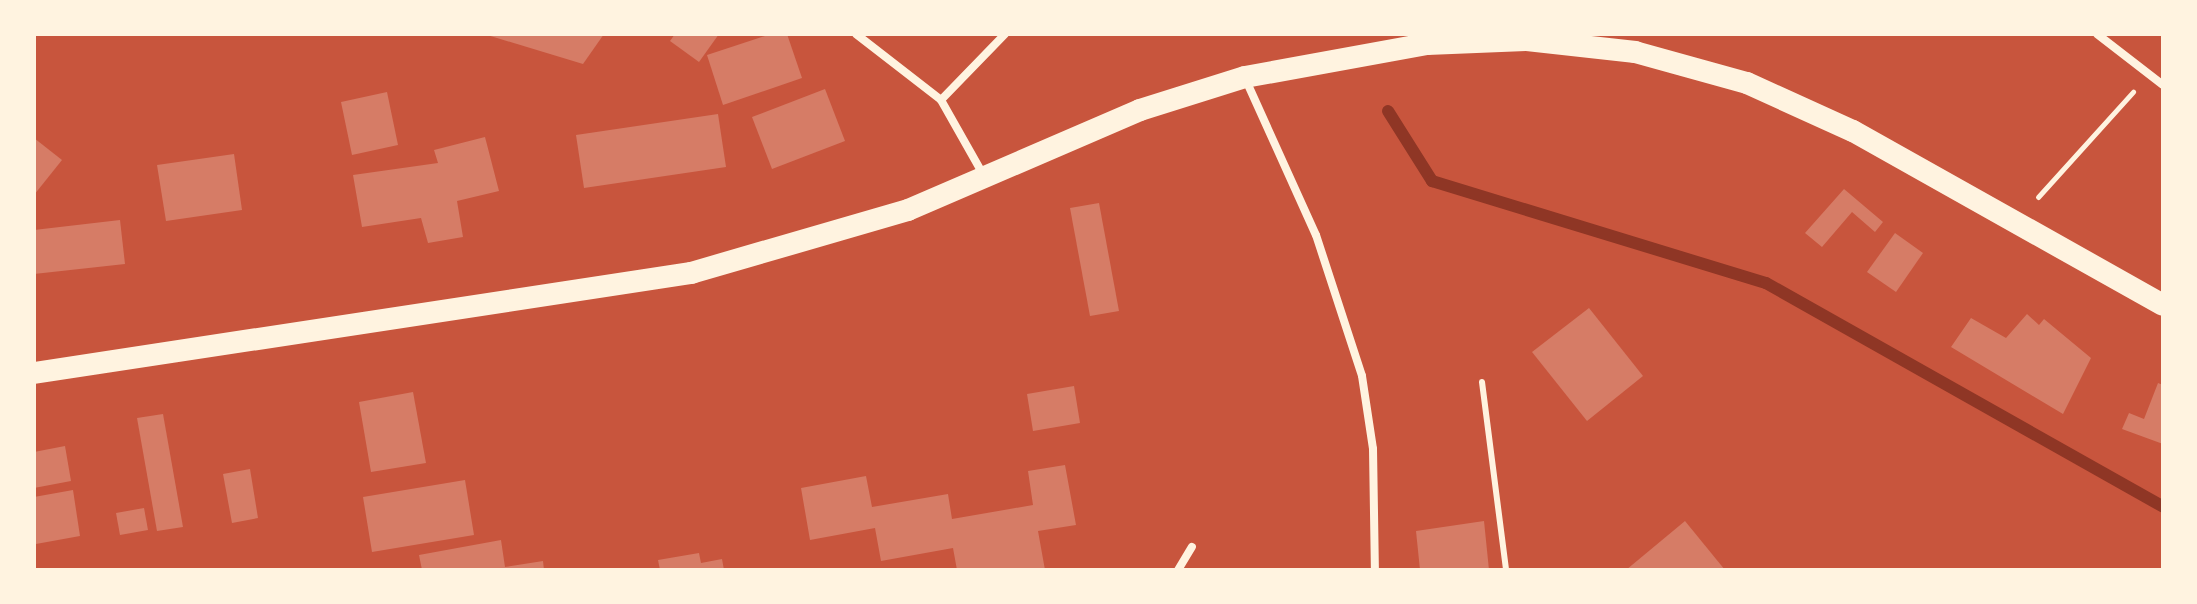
<!DOCTYPE html>
<style>
body{margin:0}
#map{position:relative;width:2197px;height:604px;overflow:hidden;background:#c8553d;font-family:"PT Sans Narrow",sans-serif}
div>[style]{position:absolute}
.stream>*{height:12px;margin:-6px;padding:0 6px;transform-origin:6px;border-radius:6px;background:#8f3625}
.building>*{inset:0;background:#d67c66}
.path>*{height:5px;margin:-2.5px;padding:0 2.5px;transform-origin:2.5px;border-radius:2.5px;background:#fff3e0}
.service>*{height:6px;margin:-3px;padding:0 3px;transform-origin:3px;border-radius:3px;background:#fff3e0}
.minor>*{height:8px;margin:-4px;padding:0 4px;transform-origin:4px;border-radius:4px;background:#fff3e0}
.trunk>*{height:22px;margin:-11px;padding:0 11px;transform-origin:11px;border-radius:11px;background:#fff3e0}
span{translate:-50% -50%;white-space:nowrap;text-align:center;line-height:1.15;-webkit-text-stroke:6px #fff3e0;paint-order:stroke}
.frame{position:absolute;inset:0;border:36px solid #fff3e0;pointer-events:none}
</style>
<div id="map">
<div class="stream">
<div style="left:1388px;top:111px;width:83px;rotate:57.8deg"></div>
<div style="left:1432px;top:181px;width:349px;rotate:17deg"></div>
<div style="left:1766px;top:283px;width:456px;rotate:29.4deg"></div>
</div>
<div class="building">
<div style="clip-path:polygon(484px 34px,604px 34px,583px 64px)"></div>
<div style="clip-path:polygon(675px 34px,719px 34px,699px 62px,670px 41px)"></div>
<div style="clip-path:polygon(771px 34px,787px 34px,802px 78px,723px 105px,707px 55px)"></div>
<div style="clip-path:polygon(825px 89px,845px 141px,772px 169px,752px 117px)"></div>
<div style="clip-path:polygon(387px 92px,398px 145px,352px 155px,341px 102px)"></div>
<div style="clip-path:polygon(718px 114px,726px 167px,584px 188px,576px 135px)"></div>
<div style="clip-path:polygon(485px 137px,499px 191px,457px 201px,463px 237px,428px 243px,421px 218px,362px 227px,353px 175px,438px 163px,434px 150px)"></div>
<div style="clip-path:polygon(34px 138px,62px 160px,34px 195px)"></div>
<div style="clip-path:polygon(234px 154px,242px 210px,166px 221px,157px 165px)"></div>
<div style="clip-path:polygon(1844px 189px,1883px 222px,1875px 232px,1852px 212px,1822px 247px,1805px 233px)"></div>
<div style="clip-path:polygon(1099px 203px,1119px 311px,1090px 316px,1070px 208px)"></div>
<div style="clip-path:polygon(120px 220px,125px 264px,34px 274px,34px 230px)"></div>
<div style="clip-path:polygon(1895px 233px,1923px 253px,1896px 292px,1867px 272px)"></div>
<div style="clip-path:polygon(1589px 308px,1643px 376px,1587px 421px,1532px 352px)"></div>
<div style="clip-path:polygon(2027px 314px,2039px 325px,2044px 319px,2091px 358px,2063px 414px,1951px 347px,1971px 318px,2006px 338px)"></div>
<div style="clip-path:polygon(2158px 383px,2163px 385px,2163px 444px,2122px 429px,2129px 413px,2144px 419px)"></div>
<div style="clip-path:polygon(1074px 386px,1080px 423px,1033px 431px,1027px 394px)"></div>
<div style="clip-path:polygon(413px 392px,426px 463px,371px 472px,359px 402px)"></div>
<div style="clip-path:polygon(163px 414px,183px 527px,157px 531px,137px 418px)"></div>
<div style="clip-path:polygon(65px 446px,71px 481px,34px 488px,34px 452px)"></div>
<div style="clip-path:polygon(1065px 465px,1076px 525px,1038px 531px,1045px 570px,957px 570px,953px 548px,881px 561px,875px 528px,810px 540px,801px 488px,866px 476px,872px 507px,948px 494px,952px 519px,1033px 505px,1028px 471px)"></div>
<div style="clip-path:polygon(250px 469px,258px 518px,232px 523px,223px 474px)"></div>
<div style="clip-path:polygon(465px 480px,474px 535px,372px 552px,363px 497px)"></div>
<div style="clip-path:polygon(73px 490px,80px 536px,36px 544px,34px 497px)"></div>
<div style="clip-path:polygon(144px 508px,148px 530px,120px 535px,116px 513px)"></div>
<div style="clip-path:polygon(1484px 521px,1489px 570px,1420px 570px,1416px 531px)"></div>
<div style="clip-path:polygon(1685px 521px,1725px 570px,1626px 570px)"></div>
<div style="clip-path:polygon(501px 540px,505px 567px,543px 561px,544px 570px,422px 570px,419px 555px)"></div>
<div style="clip-path:polygon(699px 553px,701px 563px,722px 559px,724px 570px,660px 570px,658px 560px)"></div>
</div>
<div class="path">
<div style="left:2038px;top:197px;width:142px;rotate:-47.9deg"></div>
</div>
<div class="service">
<div style="left:1482px;top:382px;width:190px;rotate:82.7deg"></div>
</div>
<div class="minor">
<div style="left:856px;top:34px;width:108px;rotate:37.8deg"></div>
<div style="left:941px;top:100px;width:87px;rotate:60.5deg"></div>
<div style="left:2097px;top:34px;width:83px;rotate:37.7deg"></div>
<div style="left:1245px;top:78px;width:172px;rotate:65.7deg"></div>
<div style="left:1316px;top:235px;width:148px;rotate:71.9deg"></div>
<div style="left:1362px;top:376px;width:74px;rotate:81.4deg"></div>
<div style="left:1373px;top:449px;width:121px;rotate:89.1deg"></div>
<div style="left:941px;top:100px;width:92px;rotate:-45.9deg"></div>
<div style="left:1178px;top:570px;width:27px;rotate:-59deg"></div>
</div>
<div class="trunk">
<div style="left:34px;top:373px;width:665px;rotate:-8.65deg"></div>
<div style="left:691px;top:273px;width:226px;rotate:-16.2deg"></div>
<div style="left:908px;top:210px;width:253px;rotate:-23.3deg"></div>
<div style="left:1140px;top:110px;width:110px;rotate:-17.4deg"></div>
<div style="left:1245px;top:77px;width:185px;rotate:-10.3deg"></div>
<div style="left:1427px;top:44px;width:100px;rotate:-2.3deg"></div>
<div style="left:1527px;top:40px;width:109px;rotate:6.3deg"></div>
<div style="left:1635px;top:52px;width:116px;rotate:15.5deg"></div>
<div style="left:1747px;top:83px;width:116px;rotate:24.4deg"></div>
<div style="left:1853px;top:131px;width:355px;rotate:29.3deg"></div>
</div>
<div class="frame"></div>
</div>
